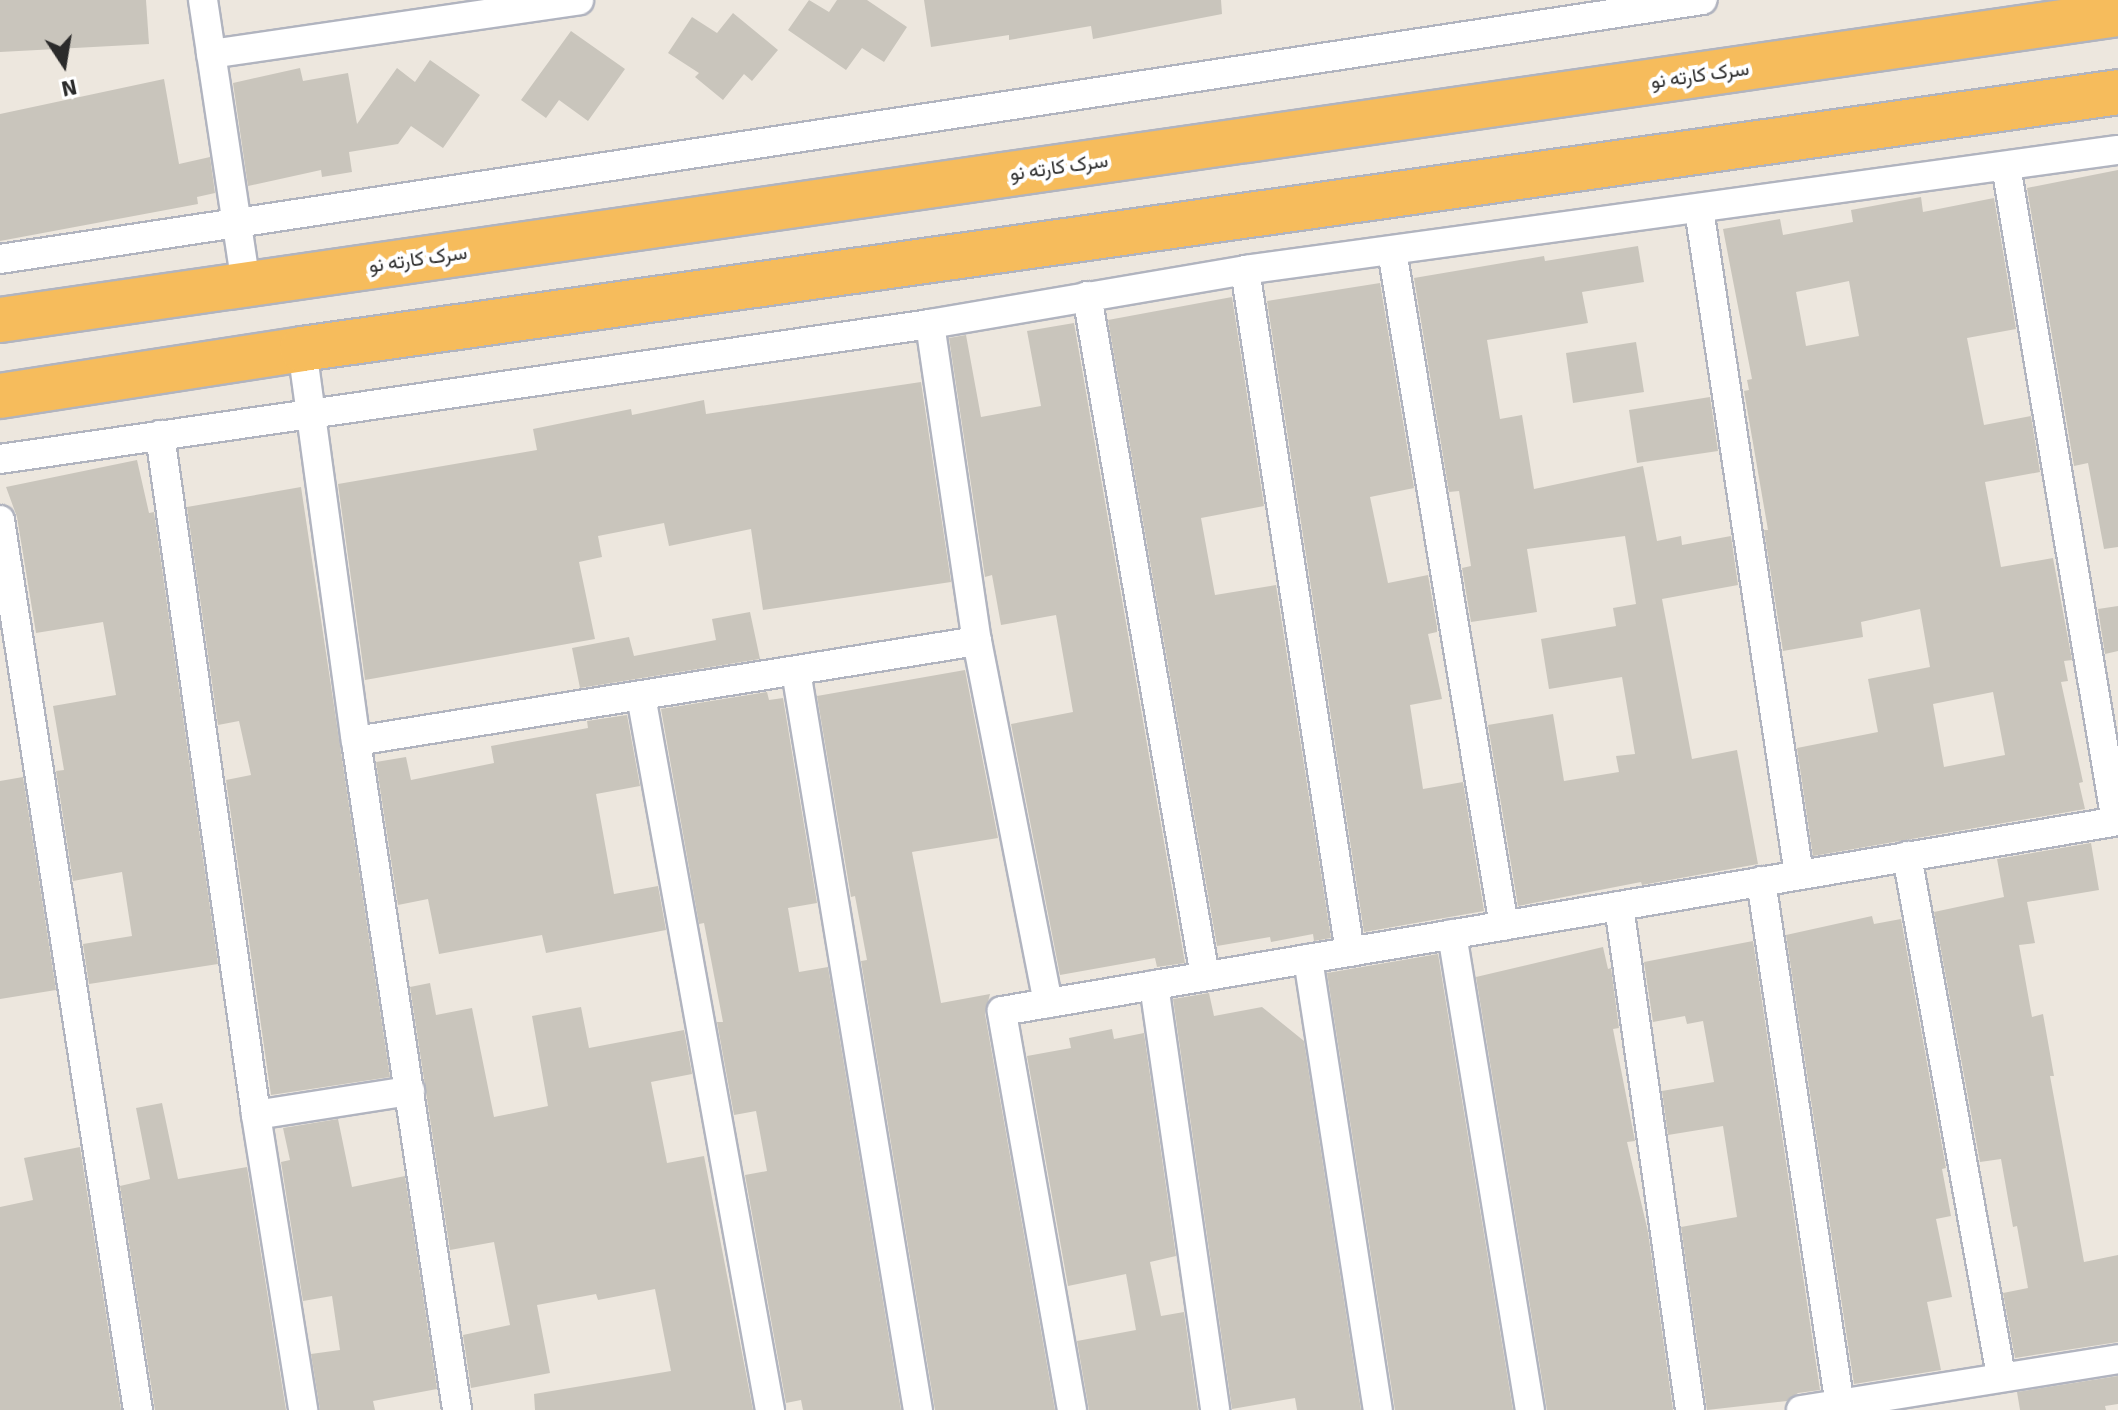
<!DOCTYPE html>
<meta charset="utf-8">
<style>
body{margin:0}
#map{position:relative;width:2118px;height:1410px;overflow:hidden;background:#ede7de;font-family:Signika,Vazirmatn,sans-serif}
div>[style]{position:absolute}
.building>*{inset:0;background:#c9c5bc}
.roads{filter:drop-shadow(2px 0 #b1b4bf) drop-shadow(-2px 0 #b1b4bf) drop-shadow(0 2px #b1b4bf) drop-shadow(0 -2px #b1b4bf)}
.minor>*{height:28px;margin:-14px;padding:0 14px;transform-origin:14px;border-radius:14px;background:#fff}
.trunk>*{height:44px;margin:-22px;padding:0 22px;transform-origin:22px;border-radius:22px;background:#f6bc5c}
span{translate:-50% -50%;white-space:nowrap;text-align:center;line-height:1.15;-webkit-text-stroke:8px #fff;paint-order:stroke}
.street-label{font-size:20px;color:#2b2b2b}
.north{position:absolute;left:24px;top:24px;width:80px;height:80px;-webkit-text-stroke:6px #fff;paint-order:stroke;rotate:168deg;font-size:22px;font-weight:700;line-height:32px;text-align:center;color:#2b2b2b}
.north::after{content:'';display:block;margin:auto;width:28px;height:36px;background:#2b2b2b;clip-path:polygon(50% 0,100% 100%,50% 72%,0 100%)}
</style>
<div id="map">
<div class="building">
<div style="clip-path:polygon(0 0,146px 0,149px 44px,0 52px)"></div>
<div style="clip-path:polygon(809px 0,829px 12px,837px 0,867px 0,907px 27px,884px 62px,862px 48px,846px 70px,788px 30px)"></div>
<div style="clip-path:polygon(924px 0,1221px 0,1222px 14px,1093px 39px,1091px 26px,1009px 40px,1009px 35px,931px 47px)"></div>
<div style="clip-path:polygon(733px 13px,778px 50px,752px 81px,744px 74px,723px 100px,695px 77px,699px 73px,668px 53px,692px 17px,717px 33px)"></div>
<div style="clip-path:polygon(571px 31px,625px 69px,588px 121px,559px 100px,546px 118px,521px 100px)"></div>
<div style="clip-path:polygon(430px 60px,480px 95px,443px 148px,411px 126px,398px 144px,349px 152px,352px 172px,322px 177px,321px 170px,248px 186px,233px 83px,300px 68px,303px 81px,348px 73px,357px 124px,397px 68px,415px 82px)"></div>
<div style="clip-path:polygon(164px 79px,179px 164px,210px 157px,215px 193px,197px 197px,198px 204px,0 241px,0 114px)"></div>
<div style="clip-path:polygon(2118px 170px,2118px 547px,2104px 549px,2088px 463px,2074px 466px,2027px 188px)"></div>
<div style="clip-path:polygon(evenodd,1921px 197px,1923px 212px,1994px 198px,2016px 329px,1967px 338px,1984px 425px,2031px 416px,2040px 472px,1985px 482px,2001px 567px,2053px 558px,2072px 660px,2064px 661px,2068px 681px,2061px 682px,2083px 782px,2079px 783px,2085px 809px,1813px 856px,1797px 748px,1878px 732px,1868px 679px,1930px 667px,1920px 609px,1861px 622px,1863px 637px,1783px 651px,1764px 530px,1768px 530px,1744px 391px,1749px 390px,1747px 380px,1752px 379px,1723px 229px,1780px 219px,1783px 235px,1853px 222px,1851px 210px,1921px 197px,1849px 281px,1859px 336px,1806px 346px,1796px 292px,1849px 281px,1921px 197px,1993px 692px,2005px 755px,1944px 767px,1933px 704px,1993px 692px)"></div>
<div style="clip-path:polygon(1638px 246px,1644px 282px,1582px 292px,1588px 323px,1487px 340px,1500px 419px,1522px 415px,1534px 489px,1643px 466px,1657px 541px,1681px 536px,1682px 545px,1731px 536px,1738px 585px,1662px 599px,1692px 759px,1737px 750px,1758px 864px,1642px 885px,1641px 882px,1518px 906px,1488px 725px,1553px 714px,1564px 781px,1619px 772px,1616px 756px,1635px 754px,1622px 677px,1549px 689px,1541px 639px,1616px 626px,1613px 608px,1636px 604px,1625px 536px,1527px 549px,1537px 612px,1471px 622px,1462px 568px,1471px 566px,1459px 491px,1449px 492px,1414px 278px,1544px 256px,1545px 261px)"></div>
<div style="clip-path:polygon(1380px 283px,1414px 488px,1370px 497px,1388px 583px,1428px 575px,1437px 627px,1437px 632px,1428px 634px,1442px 699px,1410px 705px,1423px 789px,1463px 782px,1484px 911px,1364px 932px,1267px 301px)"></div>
<div style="clip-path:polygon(1232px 297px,1264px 506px,1201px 518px,1215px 595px,1276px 585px,1331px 938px,1314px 941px,1313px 934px,1271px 942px,1270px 937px,1217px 946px,1108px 320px)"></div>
<div style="clip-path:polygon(1074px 323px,1185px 963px,1157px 967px,1155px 958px,1060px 975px,1011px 724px,1073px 712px,1056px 615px,1001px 625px,992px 575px,985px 577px,949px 338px,966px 335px,981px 417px,1041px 406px,1027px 331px)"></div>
<div style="clip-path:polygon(1636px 342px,1644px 392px,1573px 403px,1566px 353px)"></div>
<div style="clip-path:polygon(921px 382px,951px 582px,763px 610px,751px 529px,669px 546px,664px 523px,598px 536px,602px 557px,579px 562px,595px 639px,365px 680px,338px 484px,537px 450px,533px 429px,631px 409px,632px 415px,704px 400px,706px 414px)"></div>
<div style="clip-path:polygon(1710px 397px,1718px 451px,1637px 463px,1629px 410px)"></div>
<div style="clip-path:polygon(137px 460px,149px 513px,154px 512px,218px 964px,89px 984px,83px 944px,132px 936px,122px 872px,73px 881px,56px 771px,64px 770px,53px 706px,116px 695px,103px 622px,36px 633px,17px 517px,6px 487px)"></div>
<div style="clip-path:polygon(301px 487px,390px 1077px,271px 1095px,226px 780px,251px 775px,239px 721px,218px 725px,187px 507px)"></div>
<div style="clip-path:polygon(2118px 606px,2118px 651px,2105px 654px,2098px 609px)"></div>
<div style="clip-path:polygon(750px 612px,760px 659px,580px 688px,572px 648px,629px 637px,634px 656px,716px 640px,712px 619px)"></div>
<div style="clip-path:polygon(965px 670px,998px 838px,912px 852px,941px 1003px,990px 994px,985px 1014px,1055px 1410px,935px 1410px,861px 961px,867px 960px,855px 896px,851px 897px,817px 696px)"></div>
<div style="clip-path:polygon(767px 692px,769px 700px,783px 698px,817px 903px,788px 908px,799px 972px,828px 967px,901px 1410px,803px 1410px,801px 1400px,786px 1403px,745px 1175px,767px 1171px,756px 1111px,734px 1115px,717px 1022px,723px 1022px,704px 923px,699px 924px,661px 709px)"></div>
<div style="clip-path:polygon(627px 715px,640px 786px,596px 794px,614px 894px,658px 886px,666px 930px,546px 953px,542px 935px,439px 954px,428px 899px,398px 905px,376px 762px,406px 757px,411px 780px,494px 763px,491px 746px,588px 728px,587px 721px)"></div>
<div style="clip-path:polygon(23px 777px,56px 990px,0 999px,0 781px)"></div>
<div style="clip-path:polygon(2091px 843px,2099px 890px,2027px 902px,2035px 943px,2019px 945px,2032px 1017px,2043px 1014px,2054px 1076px,2050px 1076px,2084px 1262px,2118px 1255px,2118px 1342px,2015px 1358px,2003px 1293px,2028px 1288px,2017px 1226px,2013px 1227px,2001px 1159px,1980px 1162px,1934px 912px,2004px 897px,1997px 859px)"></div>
<div style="clip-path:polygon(1872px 916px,1874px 924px,1901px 919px,1946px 1168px,1942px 1169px,1951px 1216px,1936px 1219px,1952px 1297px,1927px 1302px,1941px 1370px,1854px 1384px,1786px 935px)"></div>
<div style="clip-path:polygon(1753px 941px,1820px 1390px,1798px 1393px,1787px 1401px,1707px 1410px,1681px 1227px,1737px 1217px,1723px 1126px,1668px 1135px,1662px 1091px,1714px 1082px,1703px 1021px,1687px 1024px,1685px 1016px,1653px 1022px,1644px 962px)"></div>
<div style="clip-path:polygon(1603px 947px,1608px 969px,1611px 968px,1619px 1028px,1613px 1029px,1635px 1141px,1627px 1142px,1648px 1232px,1673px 1410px,1547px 1410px,1476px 977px)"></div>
<div style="clip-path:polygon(1438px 954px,1513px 1410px,1395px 1410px,1327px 973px)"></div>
<div style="clip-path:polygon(430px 983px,436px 1015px,472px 1008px,494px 1117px,548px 1106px,532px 1016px,581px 1007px,589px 1048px,684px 1030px,692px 1074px,651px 1082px,667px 1163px,704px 1156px,753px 1410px,535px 1410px,534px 1394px,671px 1371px,655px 1289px,598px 1300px,596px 1294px,537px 1305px,550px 1373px,471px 1388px,463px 1335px,510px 1325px,494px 1242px,450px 1250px,410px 987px)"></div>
<div style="clip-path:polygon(1209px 993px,1214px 1016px,1262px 1007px,1304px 1041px,1361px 1410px,1297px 1410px,1295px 1398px,1232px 1409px,1173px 999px)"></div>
<div style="clip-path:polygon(1112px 1029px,1114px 1039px,1144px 1033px,1176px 1256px,1150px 1262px,1161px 1316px,1184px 1312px,1198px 1410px,1089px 1410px,1077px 1341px,1136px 1330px,1126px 1274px,1068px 1286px,1027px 1056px,1071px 1048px,1069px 1038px)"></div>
<div style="clip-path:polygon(162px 1103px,178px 1179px,247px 1167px,286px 1410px,155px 1410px,120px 1186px,150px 1179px,136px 1108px)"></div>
<div style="clip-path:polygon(338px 1119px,352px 1187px,405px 1176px,437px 1389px,373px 1401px,375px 1410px,320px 1410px,311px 1354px,340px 1350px,332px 1296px,303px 1301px,281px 1162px,290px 1160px,283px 1128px)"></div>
<div style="clip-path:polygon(80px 1147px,121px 1410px,0 1410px,0 1207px,33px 1200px,24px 1158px)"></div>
<div style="clip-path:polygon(2118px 1376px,2118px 1404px,2105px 1406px,2106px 1410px,2020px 1410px,2017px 1392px)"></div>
</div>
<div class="roads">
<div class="minor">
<div style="left:203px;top:0;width:286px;rotate:81.4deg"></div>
<div style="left:211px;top:54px;width:372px;rotate:-8.3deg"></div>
<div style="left:2006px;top:166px;width:664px;rotate:80.47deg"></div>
<div style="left:1699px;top:209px;width:673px;rotate:81.46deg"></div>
<div style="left:1392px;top:251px;width:684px;rotate:80.58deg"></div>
<div style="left:0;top:259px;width:1722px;rotate:-8.65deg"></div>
<div style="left:1245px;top:270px;width:690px;rotate:81.25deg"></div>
<div style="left:1087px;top:296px;width:690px;rotate:80.16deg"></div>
<div style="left:930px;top:324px;width:320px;rotate:81.6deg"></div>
<div style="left:977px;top:641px;width:369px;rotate:78.9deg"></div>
<div style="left:302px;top:349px;width:396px;rotate:82.2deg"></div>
<div style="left:356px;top:741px;width:677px;rotate:81.41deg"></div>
<div style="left:160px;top:435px;width:687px;rotate:81.96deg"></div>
<div style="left:256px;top:1115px;width:299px;rotate:80.9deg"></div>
<div style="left:0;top:459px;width:940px;rotate:-8.26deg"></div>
<div style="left:930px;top:324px;width:320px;rotate:-9.7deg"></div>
<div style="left:1245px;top:270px;width:881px;rotate:-7.83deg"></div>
<div style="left:0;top:520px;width:901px;rotate:81.19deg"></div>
<div style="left:796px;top:671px;width:749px;rotate:80.63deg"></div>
<div style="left:641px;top:696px;width:726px;rotate:79.76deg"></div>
<div style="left:356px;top:741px;width:629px;rotate:-9.15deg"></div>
<div style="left:1907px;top:856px;width:528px;rotate:79.75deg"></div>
<div style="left:1761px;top:881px;width:531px;rotate:81.44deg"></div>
<div style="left:1619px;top:906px;width:509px;rotate:81.98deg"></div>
<div style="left:1452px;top:934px;width:482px;rotate:80.7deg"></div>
<div style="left:1308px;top:959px;width:456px;rotate:81.2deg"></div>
<div style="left:1154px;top:985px;width:429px;rotate:81.8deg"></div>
<div style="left:256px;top:1115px;width:156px;rotate:-8.9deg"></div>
<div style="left:1072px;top:1410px;width:405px;rotate:-100deg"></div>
<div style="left:1002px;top:1011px;width:1132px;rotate:-9.66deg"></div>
<div style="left:1801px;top:1410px;width:321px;rotate:-9.1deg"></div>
</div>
<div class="trunk">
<div style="left:0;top:320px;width:2140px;rotate:-8.22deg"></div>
<div style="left:0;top:396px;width:306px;rotate:-8.8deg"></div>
<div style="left:302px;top:349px;width:1834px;rotate:-8.05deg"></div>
</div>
</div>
<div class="street-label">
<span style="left:1700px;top:75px;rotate:-8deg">سرک کارته نو</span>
<span style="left:1059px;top:167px;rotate:-8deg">سرک کارته نو</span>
<span style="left:418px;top:259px;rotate:-8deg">سرک کارته نو</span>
</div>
<div class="north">N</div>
</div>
